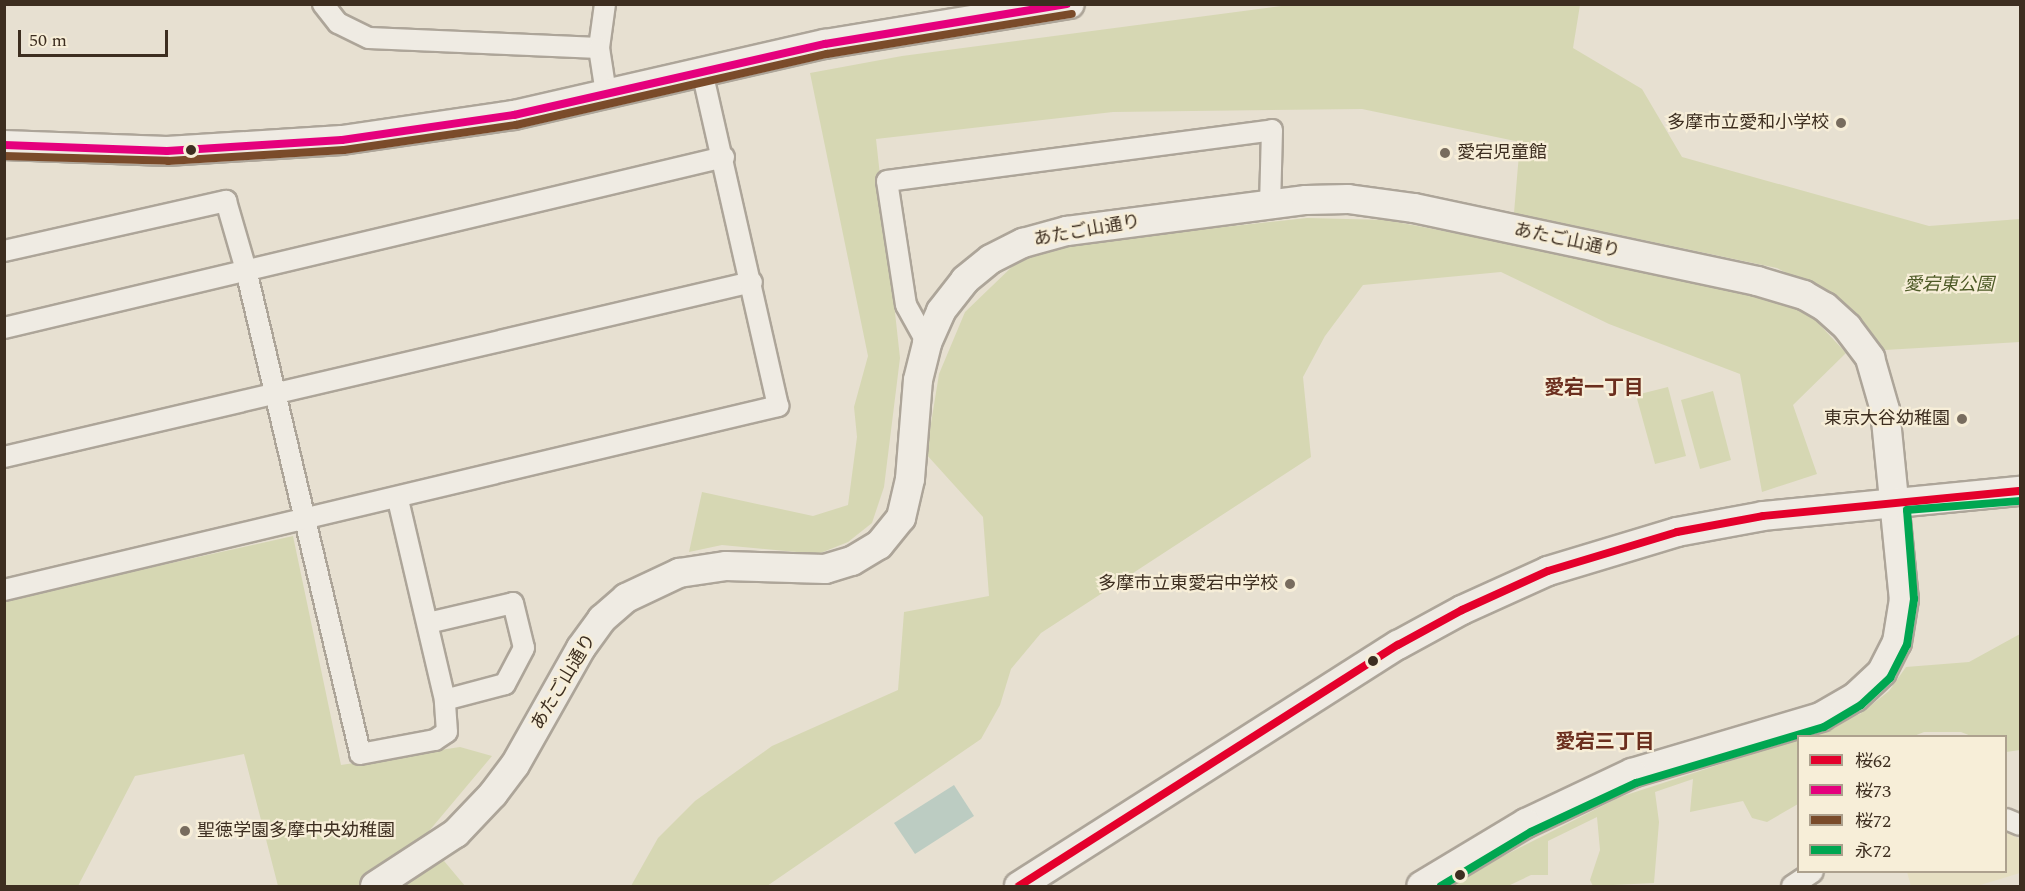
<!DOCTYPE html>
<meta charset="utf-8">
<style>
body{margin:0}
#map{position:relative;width:2025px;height:891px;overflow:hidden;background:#e7e0d1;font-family:Spectral,"Noto Sans JP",serif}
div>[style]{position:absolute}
.farmland>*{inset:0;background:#e6dfc2}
.green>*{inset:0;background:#d6d7b3}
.water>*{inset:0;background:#bcccc2}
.roads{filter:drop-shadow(2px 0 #ada599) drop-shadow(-2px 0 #ada599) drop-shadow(0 2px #ada599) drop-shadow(0 -2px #ada599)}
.street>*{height:20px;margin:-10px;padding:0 10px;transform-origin:10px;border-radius:10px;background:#efebe3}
.secondary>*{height:28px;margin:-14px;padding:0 14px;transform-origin:14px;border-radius:14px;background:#efebe3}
.bus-1>*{height:8px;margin:-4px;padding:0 4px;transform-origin:4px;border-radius:4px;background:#e4002b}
.bus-2>*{height:8px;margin:-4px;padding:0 4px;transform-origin:4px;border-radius:4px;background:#e5007d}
.bus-3>*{height:8px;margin:-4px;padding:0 4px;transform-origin:4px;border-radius:4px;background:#7a4b2a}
.bus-4>*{height:8px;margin:-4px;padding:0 4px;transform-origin:4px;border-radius:4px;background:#00a651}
.dots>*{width:16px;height:16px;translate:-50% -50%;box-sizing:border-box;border:3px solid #f7eed8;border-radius:50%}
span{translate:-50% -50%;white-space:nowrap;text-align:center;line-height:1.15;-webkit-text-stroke:4.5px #f7eed8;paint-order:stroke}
.poi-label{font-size:18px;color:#3d2e20}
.right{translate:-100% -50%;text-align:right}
.left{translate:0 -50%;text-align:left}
.street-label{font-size:18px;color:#3d2e20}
.park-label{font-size:18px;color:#4d5a26;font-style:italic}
.neighbourhood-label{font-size:20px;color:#6b2e1e;font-weight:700}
.frame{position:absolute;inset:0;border:6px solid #3d2e20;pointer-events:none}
.legend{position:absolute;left:1797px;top:735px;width:210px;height:138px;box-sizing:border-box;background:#f7eed8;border:2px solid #ada18e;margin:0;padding:8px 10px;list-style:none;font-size:18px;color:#3d2e20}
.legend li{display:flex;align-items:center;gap:12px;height:30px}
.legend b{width:30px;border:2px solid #ada18e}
.scale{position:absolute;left:18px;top:30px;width:150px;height:27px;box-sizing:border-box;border:3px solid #3d2e20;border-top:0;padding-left:8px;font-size:18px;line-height:21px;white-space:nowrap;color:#3d2e20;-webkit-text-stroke:4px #f7eed8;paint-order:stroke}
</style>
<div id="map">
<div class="farmland">
<div style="clip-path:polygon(2006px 832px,2020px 839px,2020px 873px,1977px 886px,1911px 886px,1907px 872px,2006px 872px)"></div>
</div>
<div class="green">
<div style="clip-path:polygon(1289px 5px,1580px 5px,1573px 48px,1642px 89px,1682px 157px,1929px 226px,2020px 219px,2020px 342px,1885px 350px,1851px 308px,1777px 268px,1514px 213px,1520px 142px,1362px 109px,1113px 112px,876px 139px,900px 358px,884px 487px,872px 523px,848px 542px,818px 554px,722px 545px,689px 552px,702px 492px,813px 516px,848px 505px,857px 437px,854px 407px,868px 356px,810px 73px,902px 56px)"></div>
<div style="clip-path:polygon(1307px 218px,1386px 220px,1762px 292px,1808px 312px,1846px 353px,1793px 405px,1817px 474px,1762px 492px,1740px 374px,1609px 324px,1501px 272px,1363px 285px,1325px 336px,1303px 377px,1311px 457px,1041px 633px,1011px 669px,1000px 705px,981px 739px,767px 886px,631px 886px,658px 838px,695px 801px,772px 746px,898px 690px,904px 612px,989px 596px,983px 517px,926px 454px,939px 374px,965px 312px,1019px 260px,1087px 242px)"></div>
<div style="clip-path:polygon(1668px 387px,1686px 456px,1655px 464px,1636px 395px)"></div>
<div style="clip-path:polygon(1713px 391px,1731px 460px,1700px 469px,1681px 400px)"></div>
<div style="clip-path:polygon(293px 536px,341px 765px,460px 747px,492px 756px,424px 837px,465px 886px,278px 886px,244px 754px,135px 776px,78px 886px,5px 886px,4px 600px)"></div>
<div style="clip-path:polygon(2020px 634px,2020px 750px,2006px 752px,2006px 736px,1971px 736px,1961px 732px,1924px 732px,1914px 736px,1805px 736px,1860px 714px,1889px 691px,1906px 667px,1969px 662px)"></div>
<div style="clip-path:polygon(1798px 739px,1798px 804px,1767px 822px,1752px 818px,1743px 801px,1690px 812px,1693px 779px,1655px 792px,1659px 822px,1654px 883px,1593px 886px,1590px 880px,1600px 850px,1597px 817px,1548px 841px,1548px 875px,1531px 875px,1508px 886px,1455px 886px,1454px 881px,1620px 797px)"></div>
</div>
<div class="water">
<div style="clip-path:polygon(954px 785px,974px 816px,915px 854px,894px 823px)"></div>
</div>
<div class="roads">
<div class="street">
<div style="left:323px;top:4px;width:24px;rotate:52deg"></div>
<div style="left:338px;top:23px;width:34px;rotate:26deg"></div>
<div style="left:369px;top:38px;width:230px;rotate:2.5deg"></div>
<div style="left:605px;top:4px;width:44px;rotate:97.8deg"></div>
<div style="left:599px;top:48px;width:46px;rotate:81.2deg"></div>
<div style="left:4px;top:251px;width:228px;rotate:-12.7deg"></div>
<div style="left:226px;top:201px;width:72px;rotate:73.8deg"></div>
<div style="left:246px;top:270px;width:497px;rotate:76.7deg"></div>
<div style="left:360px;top:754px;width:76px;rotate:-10.6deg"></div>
<div style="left:435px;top:740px;width:14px;rotate:-34deg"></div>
<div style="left:447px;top:732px;width:32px;rotate:-94deg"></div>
<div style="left:445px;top:700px;width:205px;rotate:-103.2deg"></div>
<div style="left:4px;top:328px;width:740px;rotate:-13.36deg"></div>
<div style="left:927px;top:343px;width:43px;rotate:-118.9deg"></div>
<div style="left:906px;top:305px;width:125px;rotate:-98.7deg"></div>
<div style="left:887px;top:181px;width:388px;rotate:-7.5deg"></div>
<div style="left:1272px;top:130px;width:74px;rotate:91.5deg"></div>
<div style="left:4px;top:457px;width:768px;rotate:-13.17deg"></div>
<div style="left:4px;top:590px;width:796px;rotate:-13.37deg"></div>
<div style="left:778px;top:406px;width:344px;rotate:-102.8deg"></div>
<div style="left:428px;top:623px;width:87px;rotate:-13.2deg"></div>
<div style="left:513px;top:603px;width:46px;rotate:76.3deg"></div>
<div style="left:524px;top:648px;width:41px;rotate:117.8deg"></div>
<div style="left:505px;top:684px;width:62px;rotate:165.1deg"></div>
<div style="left:2006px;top:819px;width:15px;rotate:23deg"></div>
<div style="left:1792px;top:886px;width:25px;rotate:-34deg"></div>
</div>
<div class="secondary">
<div style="left:4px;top:145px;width:163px;rotate:2.1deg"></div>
<div style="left:167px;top:151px;width:175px;rotate:-3.6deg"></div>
<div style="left:342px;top:140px;width:174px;rotate:-8.3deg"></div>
<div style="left:514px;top:115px;width:319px;rotate:-12.9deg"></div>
<div style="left:825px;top:44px;width:248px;rotate:-9.3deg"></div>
<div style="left:375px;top:886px;width:97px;rotate:-33.2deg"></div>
<div style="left:456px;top:833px;width:54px;rotate:-46.5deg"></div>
<div style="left:493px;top:794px;width:36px;rotate:-53deg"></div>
<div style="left:515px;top:765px;width:134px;rotate:-60.6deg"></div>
<div style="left:581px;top:648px;width:36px;rotate:-54deg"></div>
<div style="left:602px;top:619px;width:32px;rotate:-41deg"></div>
<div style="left:626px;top:598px;width:59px;rotate:-25.3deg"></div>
<div style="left:679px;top:573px;width:48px;rotate:-8.5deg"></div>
<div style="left:726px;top:566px;width:99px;rotate:1.7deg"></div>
<div style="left:825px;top:569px;width:28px;rotate:-17deg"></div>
<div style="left:852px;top:561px;width:31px;rotate:-31deg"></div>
<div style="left:879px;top:545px;width:35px;rotate:-51deg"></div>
<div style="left:901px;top:518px;width:40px;rotate:-77deg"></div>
<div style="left:910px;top:479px;width:99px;rotate:-85.4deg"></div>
<div style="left:918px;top:380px;width:38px;rotate:-76deg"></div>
<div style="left:927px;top:343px;width:35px;rotate:-66deg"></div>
<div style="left:941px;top:311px;width:39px;rotate:-52deg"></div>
<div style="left:965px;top:280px;width:33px;rotate:-39deg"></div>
<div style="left:991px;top:259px;width:36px;rotate:-27deg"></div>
<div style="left:1023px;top:243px;width:46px;rotate:-15.3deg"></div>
<div style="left:1067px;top:231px;width:241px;rotate:-7.4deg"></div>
<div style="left:1306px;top:200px;width:42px;rotate:-1.4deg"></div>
<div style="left:1348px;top:199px;width:67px;rotate:7.8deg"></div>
<div style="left:1414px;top:208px;width:351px;rotate:12deg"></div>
<div style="left:1757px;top:281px;width:49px;rotate:16.6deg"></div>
<div style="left:1804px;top:295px;width:24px;rotate:30deg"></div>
<div style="left:1825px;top:307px;width:30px;rotate:42deg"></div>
<div style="left:1847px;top:327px;width:39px;rotate:53deg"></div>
<div style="left:1870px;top:358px;width:54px;rotate:73.9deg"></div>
<div style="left:1885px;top:410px;width:190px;rotate:84.3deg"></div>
<div style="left:1904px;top:599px;width:44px;rotate:99.2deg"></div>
<div style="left:1897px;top:642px;width:34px;rotate:117deg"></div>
<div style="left:1882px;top:672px;width:37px;rotate:137deg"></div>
<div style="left:1855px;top:697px;width:39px;rotate:150deg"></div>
<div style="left:1821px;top:717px;width:197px;rotate:163.5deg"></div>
<div style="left:1632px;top:773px;width:117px;rotate:154.7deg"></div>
<div style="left:1526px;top:823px;width:122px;rotate:149deg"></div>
<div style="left:1019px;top:886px;width:449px;rotate:-32.5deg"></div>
<div style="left:1398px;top:645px;width:73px;rotate:-28.7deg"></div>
<div style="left:1462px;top:610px;width:94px;rotate:-24.4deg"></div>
<div style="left:1548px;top:571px;width:135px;rotate:-16.8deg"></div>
<div style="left:1677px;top:532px;width:87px;rotate:-10.5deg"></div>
<div style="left:1763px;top:516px;width:258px;rotate:-5.6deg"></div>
</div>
</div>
<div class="bus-1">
<div style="left:1019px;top:886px;width:449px;rotate:-32.5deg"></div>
<div style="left:1398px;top:645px;width:73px;rotate:-28.7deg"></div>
<div style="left:1462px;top:610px;width:94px;rotate:-24.4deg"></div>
<div style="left:1548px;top:571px;width:135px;rotate:-16.8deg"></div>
<div style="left:1677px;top:532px;width:87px;rotate:-10.5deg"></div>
<div style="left:1763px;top:516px;width:258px;rotate:-5.6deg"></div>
</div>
<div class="bus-2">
<div style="left:4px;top:145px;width:163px;rotate:2.1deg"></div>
<div style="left:167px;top:151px;width:175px;rotate:-3.6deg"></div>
<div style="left:342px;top:140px;width:174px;rotate:-8.3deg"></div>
<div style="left:514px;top:115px;width:319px;rotate:-12.9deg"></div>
<div style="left:825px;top:44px;width:245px;rotate:-9.4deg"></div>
</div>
<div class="bus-3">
<div style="left:4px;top:156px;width:164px;rotate:1.7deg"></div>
<div style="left:168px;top:161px;width:176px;rotate:-3.6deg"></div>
<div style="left:344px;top:150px;width:174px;rotate:-8.3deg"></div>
<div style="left:516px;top:125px;width:319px;rotate:-12.9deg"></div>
<div style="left:827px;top:54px;width:248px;rotate:-9.3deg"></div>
</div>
<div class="bus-4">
<div style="left:1441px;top:886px;width:105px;rotate:-31deg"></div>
<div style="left:1531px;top:832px;width:116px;rotate:-25deg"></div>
<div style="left:1636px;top:783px;width:196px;rotate:-16.6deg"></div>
<div style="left:1824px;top:727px;width:43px;rotate:-30.7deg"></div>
<div style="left:1861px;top:705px;width:40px;rotate:-43deg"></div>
<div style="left:1890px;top:678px;width:37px;rotate:-63deg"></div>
<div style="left:1907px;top:645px;width:47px;rotate:-81.3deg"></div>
<div style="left:1914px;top:599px;width:89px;rotate:-94.5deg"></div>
<div style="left:1907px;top:510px;width:113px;rotate:-4.6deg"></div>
</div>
<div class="dots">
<div style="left:1841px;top:123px;background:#786c5e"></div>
<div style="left:191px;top:150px;background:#3d2e20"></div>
<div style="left:1445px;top:153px;background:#786c5e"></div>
<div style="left:1962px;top:419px;background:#786c5e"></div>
<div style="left:1290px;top:584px;background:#786c5e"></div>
<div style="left:1373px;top:661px;background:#3d2e20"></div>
<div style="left:185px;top:831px;background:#786c5e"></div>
<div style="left:1460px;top:875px;background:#3d2e20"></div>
</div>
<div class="poi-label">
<span class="right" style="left:1829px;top:123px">多摩市立愛和小学校</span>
<span class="left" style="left:1457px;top:153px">愛宕児童館</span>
<span class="right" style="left:1950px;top:419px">東京大谷幼稚園</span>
<span class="right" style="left:1278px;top:584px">多摩市立東愛宕中学校</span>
<span class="left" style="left:197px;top:831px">聖徳学園多摩中央幼稚園</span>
</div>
<div class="street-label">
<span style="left:1087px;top:231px;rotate:-10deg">あたご山通り</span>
<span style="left:1567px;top:241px;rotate:12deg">あたご山通り</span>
<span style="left:564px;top:682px;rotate:-59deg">あたご山通り</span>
</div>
<div class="park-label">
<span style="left:1949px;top:285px">愛宕東公園</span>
</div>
<div class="neighbourhood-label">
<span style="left:1594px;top:388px">愛宕一丁目</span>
<span style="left:1605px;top:742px">愛宕三丁目</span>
</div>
<div class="frame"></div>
<ul class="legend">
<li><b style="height:8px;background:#e4002b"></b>桜62</li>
<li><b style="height:8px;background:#e5007d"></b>桜73</li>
<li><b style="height:8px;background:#7a4b2a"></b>桜72</li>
<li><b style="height:8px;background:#00a651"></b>永72</li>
</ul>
<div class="scale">50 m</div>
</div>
